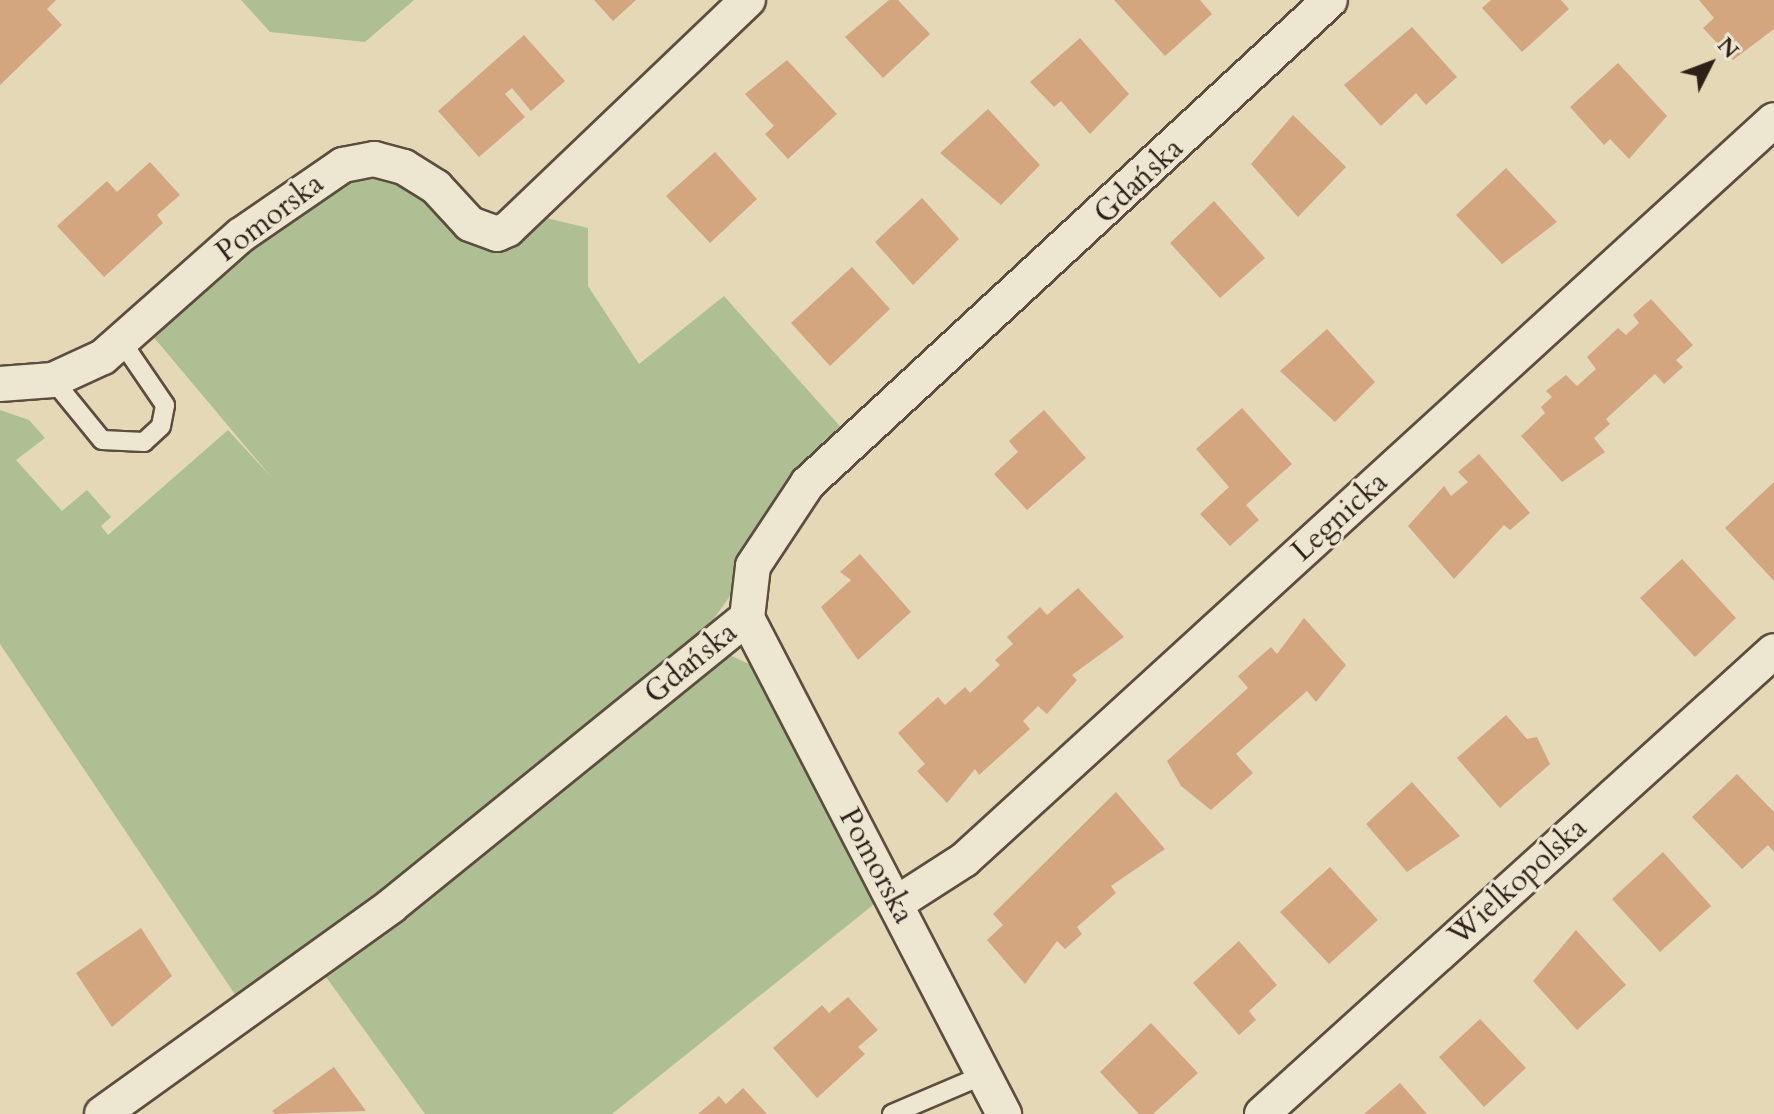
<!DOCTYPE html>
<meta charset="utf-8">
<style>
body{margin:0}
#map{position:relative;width:1774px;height:1114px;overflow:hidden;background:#e4d8b7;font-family:Cardo,serif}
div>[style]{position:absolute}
.green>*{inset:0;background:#aec093}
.building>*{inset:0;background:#d3a680}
.roads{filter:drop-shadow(2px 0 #5c4d3f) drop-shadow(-2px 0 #5c4d3f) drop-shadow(0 2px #5c4d3f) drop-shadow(0 -2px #5c4d3f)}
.lane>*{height:18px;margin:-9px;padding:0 9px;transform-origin:9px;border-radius:9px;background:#ede6d0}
.street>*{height:34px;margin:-17px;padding:0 17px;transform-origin:17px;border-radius:17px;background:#ede6d0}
span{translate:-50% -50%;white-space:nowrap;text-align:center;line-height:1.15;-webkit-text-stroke:6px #ede6d0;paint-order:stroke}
.street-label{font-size:30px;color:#2e1f17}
.north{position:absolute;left:1670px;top:24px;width:80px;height:80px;-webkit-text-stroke:6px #ede6d0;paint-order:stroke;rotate:48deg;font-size:22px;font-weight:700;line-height:32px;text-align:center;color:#2e1f17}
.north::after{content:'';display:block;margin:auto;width:28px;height:36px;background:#2e1f17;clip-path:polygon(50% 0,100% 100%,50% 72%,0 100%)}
</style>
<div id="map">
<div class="green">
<div style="clip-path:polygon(241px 0,414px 0,365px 42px,270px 32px)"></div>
<div style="clip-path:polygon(378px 173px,400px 176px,465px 233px,538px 216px,588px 228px,588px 286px,639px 364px,724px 296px,846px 433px,691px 651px,388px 897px,240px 1002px,0 644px,0 410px,29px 420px,45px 438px,16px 460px,62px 511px,87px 490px,111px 517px,101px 526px,108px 535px,228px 430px,272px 478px,151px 334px,230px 263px,350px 178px)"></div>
<div style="clip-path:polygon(728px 654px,761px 670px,878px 901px,612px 1114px,425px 1114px,321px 970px)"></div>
</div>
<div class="building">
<div style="clip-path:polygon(0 0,56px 0,47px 9px,62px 25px,0 85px)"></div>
<div style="clip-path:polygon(594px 0,636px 0,613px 21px)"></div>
<div style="clip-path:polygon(889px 0,898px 0,930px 34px,883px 78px,845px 37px)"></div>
<div style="clip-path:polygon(1114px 0,1200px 0,1212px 14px,1165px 56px)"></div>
<div style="clip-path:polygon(1491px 0,1561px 0,1569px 9px,1522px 52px,1482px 8px)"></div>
<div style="clip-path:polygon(1699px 0,1774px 0,1774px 29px,1733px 60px,1703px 28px,1714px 18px)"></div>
<div style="clip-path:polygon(1412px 27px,1457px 77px,1426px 105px,1416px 93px,1381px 126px,1344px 85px)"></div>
<div style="clip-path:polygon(524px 35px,565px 81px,531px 111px,512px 88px,505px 94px,525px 117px,479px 157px,438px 111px)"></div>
<div style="clip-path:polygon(1080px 38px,1129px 94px,1090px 134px,1061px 101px,1054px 107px,1030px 82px)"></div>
<div style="clip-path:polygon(787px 60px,837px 114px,788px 159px,765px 134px,774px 126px,745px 94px)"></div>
<div style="clip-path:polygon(1618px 63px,1667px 116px,1629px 159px,1610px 139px,1604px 145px,1570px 107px)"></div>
<div style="clip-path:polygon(988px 109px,1040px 165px,1001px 205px,940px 153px)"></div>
<div style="clip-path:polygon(1293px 115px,1346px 167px,1298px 217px,1251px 164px)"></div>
<div style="clip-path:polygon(715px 152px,757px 199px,710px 243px,666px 196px)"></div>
<div style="clip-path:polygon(150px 162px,180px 195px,157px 215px,163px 223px,104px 277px,57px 226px,107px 181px,117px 192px)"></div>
<div style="clip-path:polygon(1506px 168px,1557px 222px,1502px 264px,1456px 215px)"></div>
<div style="clip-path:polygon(922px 198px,959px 239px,913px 285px,875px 242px)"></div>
<div style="clip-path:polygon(1214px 201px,1265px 258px,1220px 298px,1170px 243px)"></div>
<div style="clip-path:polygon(852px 267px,890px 309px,830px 366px,791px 323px)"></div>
<div style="clip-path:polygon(1651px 299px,1693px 345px,1676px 360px,1683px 367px,1664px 384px,1655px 374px,1606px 419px,1610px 424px,1594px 438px,1605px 452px,1562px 482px,1521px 436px,1545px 413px,1541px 407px,1552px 397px,1546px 391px,1566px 375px,1577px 386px,1596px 369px,1587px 357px,1618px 328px,1626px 335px,1639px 323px,1633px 315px)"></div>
<div style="clip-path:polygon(1327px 329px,1375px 382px,1335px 422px,1280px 371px)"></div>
<div style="clip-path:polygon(1242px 408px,1292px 464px,1246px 505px,1259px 520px,1230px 546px,1200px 514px,1229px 487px,1196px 449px)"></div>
<div style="clip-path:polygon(1044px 410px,1086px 458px,1027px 510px,994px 474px,1018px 452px,1009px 441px)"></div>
<div style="clip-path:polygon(1479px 454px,1530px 513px,1510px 530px,1504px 525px,1454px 579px,1408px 526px,1444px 486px,1451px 496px,1468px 482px,1458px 472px)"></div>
<div style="clip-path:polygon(1774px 482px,1774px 581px,1725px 528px)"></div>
<div style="clip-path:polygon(860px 554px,911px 612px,858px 660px,821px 607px,851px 580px,840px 572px)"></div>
<div style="clip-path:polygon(1682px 559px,1736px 618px,1695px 657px,1640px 598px)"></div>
<div style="clip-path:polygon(1078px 588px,1124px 637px,1072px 675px,1077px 680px,1047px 714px,1038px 706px,1023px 721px,1030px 729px,979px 775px,975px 769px,947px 803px,917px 771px,925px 764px,898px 733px,938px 697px,945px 705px,965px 687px,970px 693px,1000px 665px,995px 660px,1013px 644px,1007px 637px,1040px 607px,1047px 615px)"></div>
<div style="clip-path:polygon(1304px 618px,1346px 665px,1316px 702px,1307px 691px,1236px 754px,1253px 773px,1211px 810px,1181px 786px,1167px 761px,1248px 688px,1238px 676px,1271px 647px,1277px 654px)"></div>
<div style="clip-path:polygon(1506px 715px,1527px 739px,1537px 737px,1550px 764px,1500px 808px,1457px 758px)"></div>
<div style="clip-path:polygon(1737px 774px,1774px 812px,1774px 852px,1768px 845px,1742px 869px,1692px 817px)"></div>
<div style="clip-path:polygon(1412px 782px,1460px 836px,1407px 872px,1366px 824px)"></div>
<div style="clip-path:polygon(1116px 792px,1165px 849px,1111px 886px,1116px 893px,1077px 927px,1082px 934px,1065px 949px,1057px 941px,1025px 984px,987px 940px,1003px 925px,993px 914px)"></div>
<div style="clip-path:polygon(1663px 852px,1711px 906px,1660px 952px,1612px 899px)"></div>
<div style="clip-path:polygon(1330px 867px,1378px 920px,1329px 964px,1280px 912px)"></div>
<div style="clip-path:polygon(141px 928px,172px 976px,112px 1027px,76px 973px)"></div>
<div style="clip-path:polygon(1576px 930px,1626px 985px,1577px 1030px,1533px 981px)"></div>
<div style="clip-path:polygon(1239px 941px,1277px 985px,1249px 1011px,1256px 1020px,1239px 1035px,1193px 983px)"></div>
<div style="clip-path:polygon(848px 997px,878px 1030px,858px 1047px,865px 1054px,817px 1098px,773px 1048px,822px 1005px,829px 1013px)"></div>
<div style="clip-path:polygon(1480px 1019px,1526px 1068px,1484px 1107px,1439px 1057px)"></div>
<div style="clip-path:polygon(1151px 1023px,1198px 1073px,1153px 1114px,1139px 1114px,1100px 1072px)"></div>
<div style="clip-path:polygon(334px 1067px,366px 1111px,275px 1114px,272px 1111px)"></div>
<div style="clip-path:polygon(1400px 1083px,1427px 1114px,1364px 1114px)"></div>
<div style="clip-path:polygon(743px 1088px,767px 1114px,698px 1114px,719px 1096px,726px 1104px)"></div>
</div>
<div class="roads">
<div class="lane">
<div style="left:53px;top:380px;width:77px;rotate:50.8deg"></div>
<div style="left:102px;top:440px;width:42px;rotate:2.7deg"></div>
<div style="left:144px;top:442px;width:23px;rotate:-43deg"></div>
<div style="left:161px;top:426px;width:21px;rotate:-79deg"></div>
<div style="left:165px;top:405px;width:76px;rotate:-124.3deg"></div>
<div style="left:892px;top:1114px;width:97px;rotate:-23.1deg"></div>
</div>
<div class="street">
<div style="left:0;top:384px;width:53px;rotate:-4.3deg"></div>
<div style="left:53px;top:380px;width:55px;rotate:-24.7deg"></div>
<div style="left:103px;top:357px;width:184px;rotate:-41.5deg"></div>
<div style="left:241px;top:235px;width:124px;rotate:-34.5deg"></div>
<div style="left:343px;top:165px;width:32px;rotate:-11deg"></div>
<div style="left:374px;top:159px;width:31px;rotate:15deg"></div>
<div style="left:404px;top:167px;width:38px;rotate:32deg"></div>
<div style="left:436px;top:187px;width:50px;rotate:47.4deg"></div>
<div style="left:470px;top:224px;width:29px;rotate:20deg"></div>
<div style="left:497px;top:234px;width:12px;rotate:-24deg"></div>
<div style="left:508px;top:229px;width:332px;rotate:-43.7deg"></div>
<div style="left:747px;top:618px;width:559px;rotate:62.61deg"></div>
<div style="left:897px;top:903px;width:80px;rotate:-32.7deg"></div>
<div style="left:964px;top:860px;width:1097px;rotate:-42.41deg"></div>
<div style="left:102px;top:1114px;width:356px;rotate:-35.7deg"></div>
<div style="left:391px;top:906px;width:458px;rotate:-39deg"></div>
<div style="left:747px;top:618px;width:52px;rotate:-83.4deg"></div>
<div style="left:753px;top:566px;width:100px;rotate:-56.5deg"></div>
<div style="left:808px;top:483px;width:711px;rotate:-42.78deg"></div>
<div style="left:1262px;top:1114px;width:690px;rotate:-42.12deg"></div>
</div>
</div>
<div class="street-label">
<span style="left:1139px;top:181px;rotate:-43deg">Gdańska</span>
<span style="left:270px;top:218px;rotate:-37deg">Pomorska</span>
<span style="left:1340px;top:517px;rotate:-42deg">Legnicka</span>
<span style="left:691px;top:663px;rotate:-39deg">Gdańska</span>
<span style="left:876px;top:866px;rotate:62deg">Pomorska</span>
<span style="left:1518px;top:882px;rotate:-42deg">Wielkopolska</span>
</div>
<div class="north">N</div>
</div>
